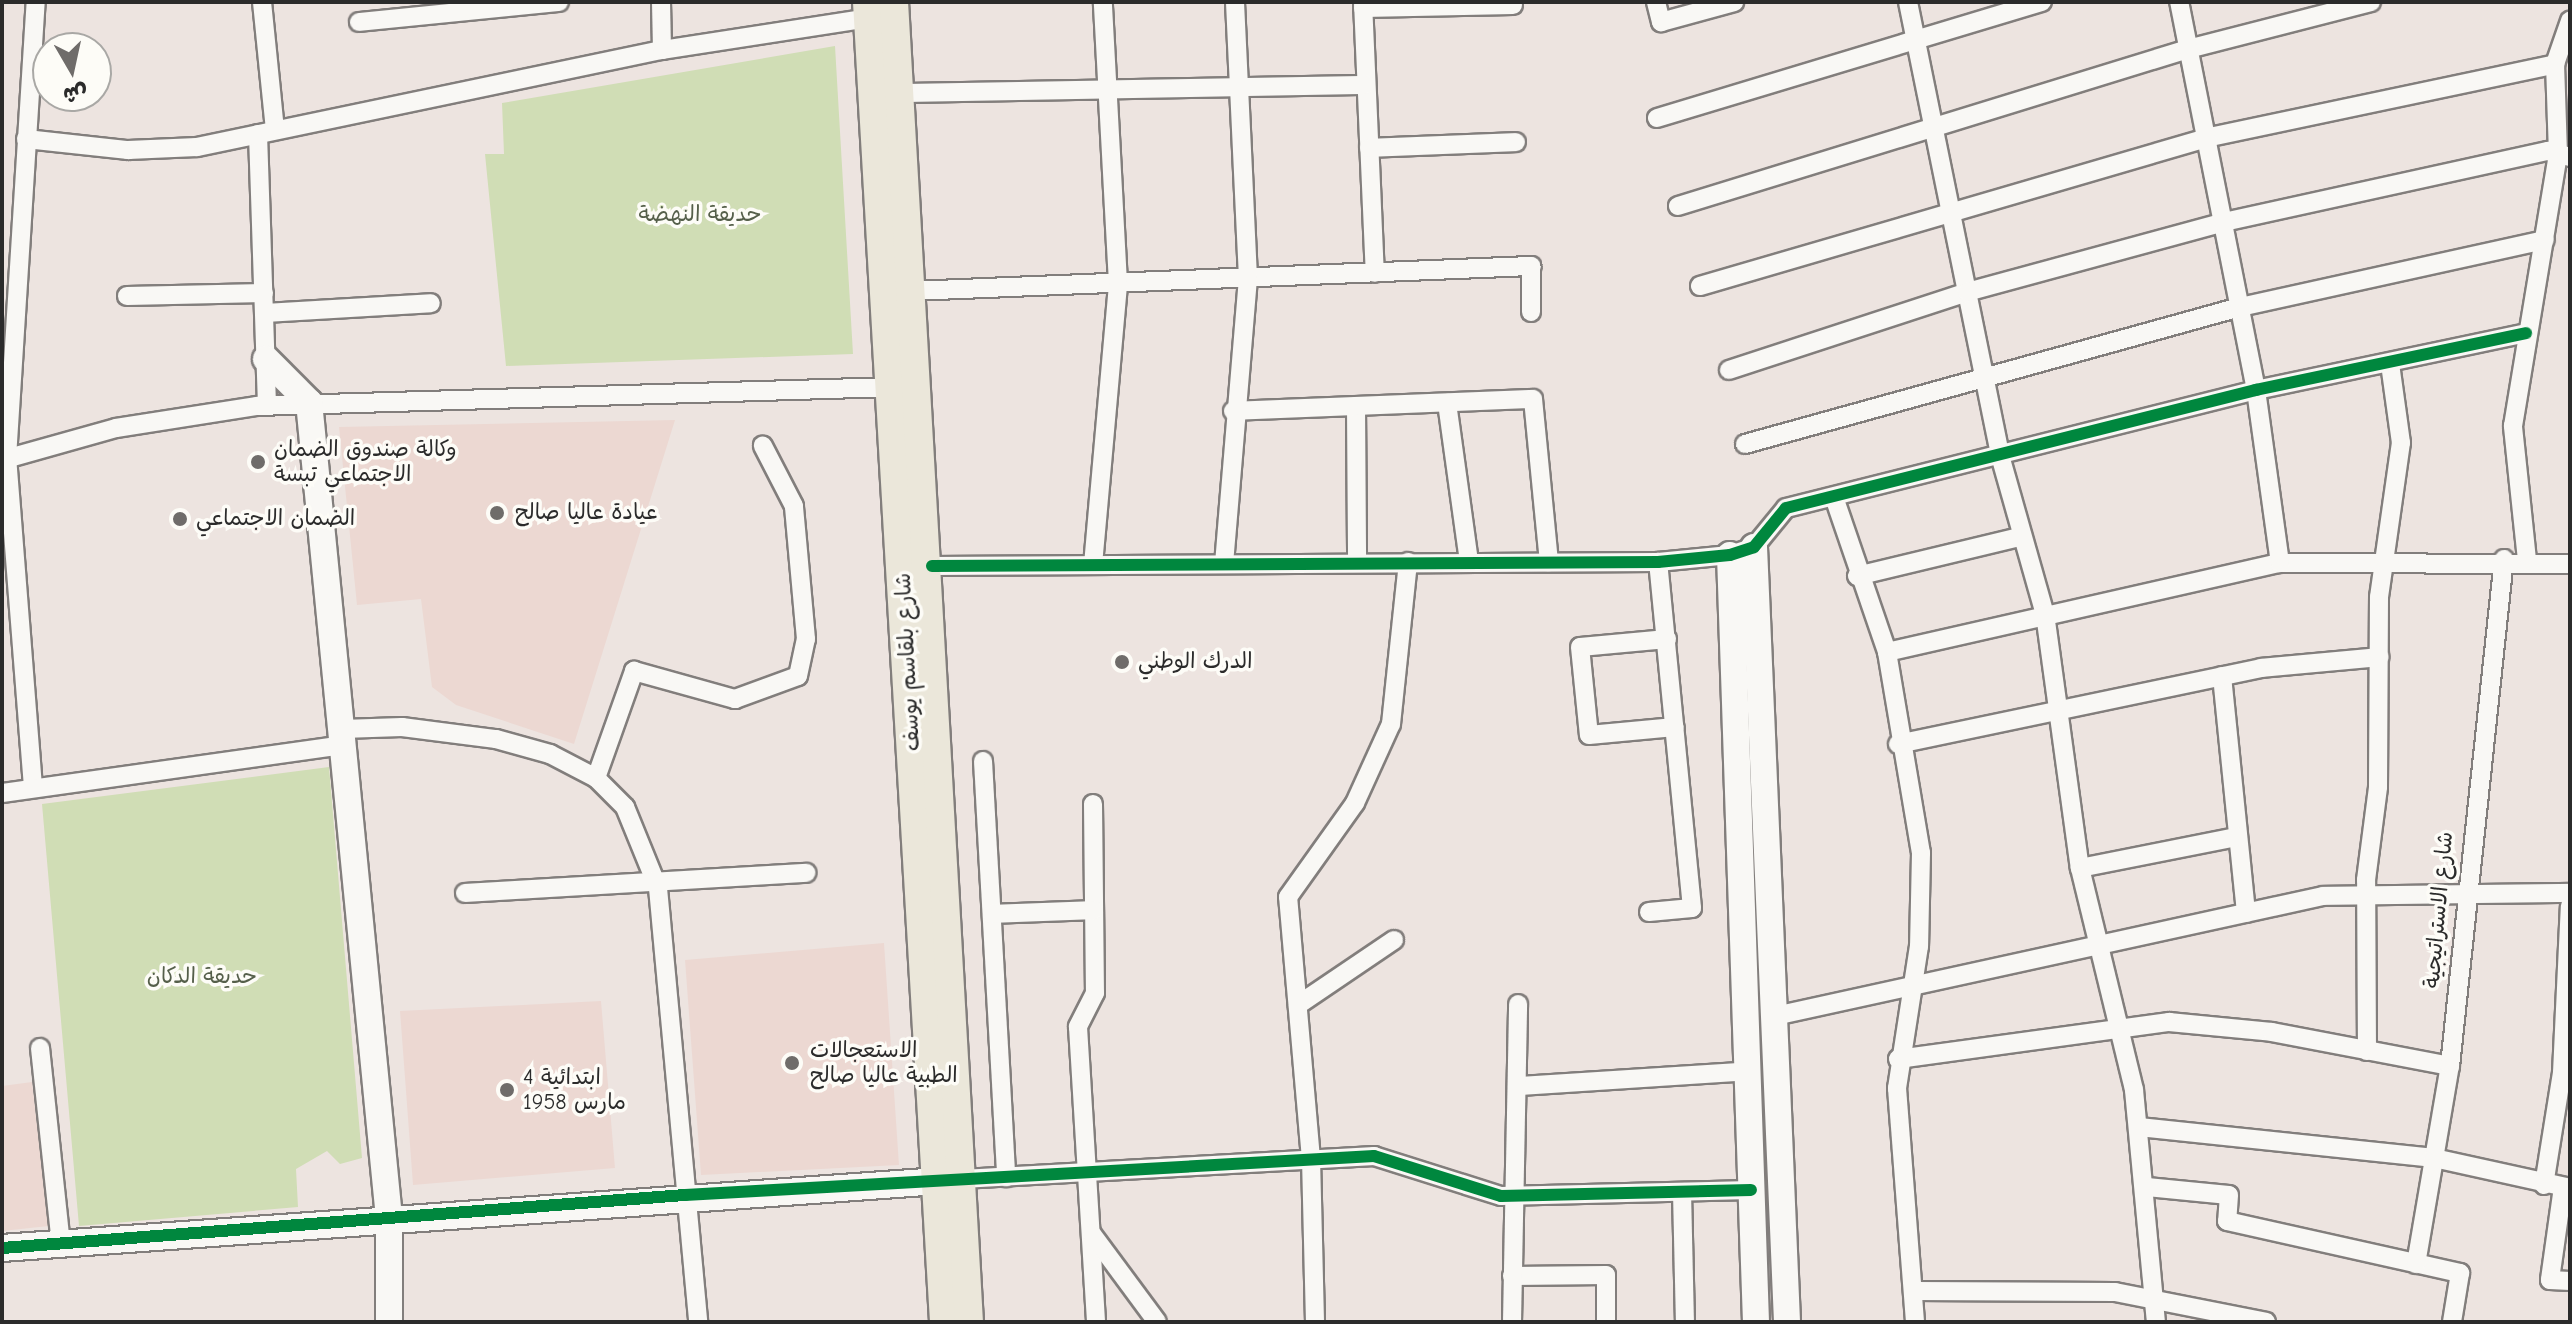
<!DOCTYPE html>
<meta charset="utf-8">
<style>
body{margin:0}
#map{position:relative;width:2572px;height:1324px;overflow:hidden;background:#ede4e0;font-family:"Comic Neue","Playpen Sans Arabic",sans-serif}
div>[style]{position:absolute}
.built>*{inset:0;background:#ecd8d2}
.green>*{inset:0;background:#d0ddb5}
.roads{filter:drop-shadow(2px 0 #827e7c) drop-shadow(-2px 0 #827e7c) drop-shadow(0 2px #827e7c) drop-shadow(0 -2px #827e7c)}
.street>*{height:18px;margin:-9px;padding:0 9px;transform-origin:9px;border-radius:9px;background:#f9f8f5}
.secondary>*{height:26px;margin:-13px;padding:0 13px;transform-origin:13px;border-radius:13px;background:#f9f8f5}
.primary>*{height:28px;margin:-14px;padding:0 14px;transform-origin:14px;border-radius:14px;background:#ebe7da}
.cycleway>*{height:12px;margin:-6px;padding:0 6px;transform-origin:6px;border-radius:6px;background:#00873e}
.dots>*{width:22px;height:22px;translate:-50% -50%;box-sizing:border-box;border:4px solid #fdfcf7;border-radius:50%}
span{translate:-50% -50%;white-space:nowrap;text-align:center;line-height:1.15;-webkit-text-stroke:7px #fdfcf7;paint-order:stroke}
.park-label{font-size:22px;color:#555f4a}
.poi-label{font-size:22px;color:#2b2b2b}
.left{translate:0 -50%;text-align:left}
.street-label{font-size:22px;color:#2b2b2b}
.frame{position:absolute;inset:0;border:4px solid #2b2b2b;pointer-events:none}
.north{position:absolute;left:32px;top:32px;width:80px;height:80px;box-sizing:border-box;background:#fdfcf7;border:2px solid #a9a8a5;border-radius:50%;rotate:171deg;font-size:22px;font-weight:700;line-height:32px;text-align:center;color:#2b2b2b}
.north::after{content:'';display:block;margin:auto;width:28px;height:36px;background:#6f6c6a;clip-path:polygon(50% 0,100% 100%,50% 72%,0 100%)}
</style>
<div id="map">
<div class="built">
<div style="clip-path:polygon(675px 420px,574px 744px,456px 705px,432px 687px,421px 599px,357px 605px,339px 427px)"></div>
<div style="clip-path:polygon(884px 943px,899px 1165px,701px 1175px,685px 960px)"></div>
<div style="clip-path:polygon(601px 1001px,615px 1168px,413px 1185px,400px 1011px)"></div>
<div style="clip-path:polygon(32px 1082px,49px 1226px,2px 1231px,2px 1086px)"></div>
</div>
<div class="green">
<div style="clip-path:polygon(835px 46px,853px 354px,506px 366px,485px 154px,504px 154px,502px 103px)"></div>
<div style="clip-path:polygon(329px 767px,362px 1158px,340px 1164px,327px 1151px,296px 1169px,298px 1207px,79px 1226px,42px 804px)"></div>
</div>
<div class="roads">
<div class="street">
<div style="left:262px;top:2px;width:128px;rotate:84.2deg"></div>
<div style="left:661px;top:2px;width:48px;rotate:88.8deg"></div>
<div style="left:1363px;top:2px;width:271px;rotate:87.5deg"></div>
<div style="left:1656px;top:2px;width:21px;rotate:76deg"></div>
<div style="left:1661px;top:22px;width:76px;rotate:-15.3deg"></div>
<div style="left:1908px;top:2px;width:466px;rotate:78.5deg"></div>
<div style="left:2001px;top:459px;width:161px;rotate:74.2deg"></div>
<div style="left:2045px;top:614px;width:256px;rotate:82.2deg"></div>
<div style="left:2080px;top:868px;width:228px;rotate:76.3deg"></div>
<div style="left:2134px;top:1090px;width:233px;rotate:84.6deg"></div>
<div style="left:1363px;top:8px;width:150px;rotate:-1.1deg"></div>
<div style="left:359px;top:22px;width:201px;rotate:-5.7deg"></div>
<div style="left:900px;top:93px;width:466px;rotate:-1deg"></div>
<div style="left:1657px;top:118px;width:402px;rotate:-16.8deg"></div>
<div style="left:258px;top:134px;width:272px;rotate:88.1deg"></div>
<div style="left:26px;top:139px;width:103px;rotate:6.2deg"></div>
<div style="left:128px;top:150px;width:69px;rotate:-2.5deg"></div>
<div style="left:197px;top:147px;width:475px;rotate:-11.8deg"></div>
<div style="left:662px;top:50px;width:208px;rotate:-8.8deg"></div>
<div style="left:1369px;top:148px;width:147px;rotate:-2.3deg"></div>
<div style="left:1678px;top:206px;width:534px;rotate:-17.11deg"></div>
<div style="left:2188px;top:49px;width:189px;rotate:-14.4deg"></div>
<div style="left:1700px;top:286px;width:531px;rotate:-16.29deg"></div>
<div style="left:2210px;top:137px;width:353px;rotate:-11.9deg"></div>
<div style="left:911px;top:291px;width:621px;rotate:-2.31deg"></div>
<div style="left:1531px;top:266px;width:46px;rotate:90deg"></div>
<div style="left:127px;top:296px;width:137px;rotate:-1.3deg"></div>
<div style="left:265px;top:313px;width:166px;rotate:-3.4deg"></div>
<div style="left:1729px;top:370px;width:250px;rotate:-18.1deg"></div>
<div style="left:1967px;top:292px;width:266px;rotate:-15.2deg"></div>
<div style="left:2224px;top:222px;width:332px;rotate:-12.4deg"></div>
<div style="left:2548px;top:151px;width:23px;rotate:15deg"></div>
<div style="left:1447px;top:403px;width:161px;rotate:82.1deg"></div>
<div style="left:1356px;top:406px;width:157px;rotate:89.6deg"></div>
<div style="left:1233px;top:411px;width:300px;rotate:-2.3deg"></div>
<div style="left:1533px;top:399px;width:164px;rotate:84.4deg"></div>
<div style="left:1745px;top:444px;width:514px;rotate:-15.47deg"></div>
<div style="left:2240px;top:307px;width:312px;rotate:-12.4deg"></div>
<div style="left:2px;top:460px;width:118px;rotate:-15.7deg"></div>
<div style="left:116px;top:428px;width:143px;rotate:-8.9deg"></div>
<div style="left:257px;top:406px;width:635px;rotate:-1.71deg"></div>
<div style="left:1834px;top:497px;width:164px;rotate:71.1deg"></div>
<div style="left:1887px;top:652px;width:204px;rotate:80.4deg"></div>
<div style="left:1921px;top:853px;width:93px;rotate:91.2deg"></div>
<div style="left:1919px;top:946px;width:144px;rotate:98.8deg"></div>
<div style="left:1897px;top:1088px;width:235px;rotate:85.6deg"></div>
<div style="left:2527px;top:560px;width:135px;rotate:-96deg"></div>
<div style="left:2513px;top:426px;width:276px;rotate:-80.6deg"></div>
<div style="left:2558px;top:154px;width:90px;rotate:-91.9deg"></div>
<div style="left:2555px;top:64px;width:46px;rotate:-70.8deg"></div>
<div style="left:2280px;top:563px;width:290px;rotate:0.2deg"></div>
<div style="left:1224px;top:564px;width:287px;rotate:-85.2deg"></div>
<div style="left:1248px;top:278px;width:276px;rotate:-92.7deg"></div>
<div style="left:1093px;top:565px;width:283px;rotate:-84.9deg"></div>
<div style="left:1118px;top:283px;width:281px;rotate:-93.1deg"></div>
<div style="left:932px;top:566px;width:726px;rotate:-0.32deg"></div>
<div style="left:1658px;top:562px;width:72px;rotate:-5.6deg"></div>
<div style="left:1730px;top:555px;width:25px;rotate:-18deg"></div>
<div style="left:1754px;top:547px;width:50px;rotate:-50.6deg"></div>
<div style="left:1786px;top:508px;width:485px;rotate:-14.1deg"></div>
<div style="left:2256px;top:390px;width:276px;rotate:-11.9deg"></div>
<div style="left:1857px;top:576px;width:167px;rotate:-13.5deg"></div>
<div style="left:1667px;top:639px;width:87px;rotate:174.7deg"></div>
<div style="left:1580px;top:647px;width:88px;rotate:84.2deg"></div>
<div style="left:1589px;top:735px;width:86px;rotate:-5.3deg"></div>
<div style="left:1887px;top:652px;width:403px;rotate:-12.8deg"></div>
<div style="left:2280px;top:563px;width:175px;rotate:-97.9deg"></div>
<div style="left:2256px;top:390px;width:396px;rotate:-101.2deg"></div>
<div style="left:2222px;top:676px;width:238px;rotate:84.2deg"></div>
<div style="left:342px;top:729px;width:60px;rotate:-1.9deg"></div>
<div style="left:402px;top:727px;width:95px;rotate:7.3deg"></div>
<div style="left:496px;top:739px;width:56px;rotate:15.5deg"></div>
<div style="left:550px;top:754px;width:52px;rotate:27.6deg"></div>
<div style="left:596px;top:778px;width:41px;rotate:45deg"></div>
<div style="left:625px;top:807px;width:87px;rotate:67.8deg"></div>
<div style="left:658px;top:888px;width:436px;rotate:84.7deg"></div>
<div style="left:1898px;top:744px;width:371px;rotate:-11.8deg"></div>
<div style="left:2261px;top:668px;width:119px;rotate:-5.3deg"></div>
<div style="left:983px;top:761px;width:417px;rotate:86.8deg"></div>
<div style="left:596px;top:778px;width:114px;rotate:-70.4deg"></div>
<div style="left:634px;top:671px;width:105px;rotate:15.5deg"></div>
<div style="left:735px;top:699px;width:67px;rotate:-20.1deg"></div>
<div style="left:798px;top:676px;width:38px;rotate:-78deg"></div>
<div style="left:806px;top:639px;width:134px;rotate:-95.2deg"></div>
<div style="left:794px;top:506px;width:68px;rotate:-117.3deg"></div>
<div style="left:33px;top:787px;width:330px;rotate:-94.5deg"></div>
<div style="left:7px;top:458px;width:457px;rotate:-86.4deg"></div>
<div style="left:2px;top:793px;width:344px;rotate:-8deg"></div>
<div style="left:1093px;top:804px;width:189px;rotate:89.4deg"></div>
<div style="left:1095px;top:993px;width:38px;rotate:117deg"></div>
<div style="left:1078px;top:1027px;width:296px;rotate:86.5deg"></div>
<div style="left:2080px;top:868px;width:160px;rotate:-11.2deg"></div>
<div style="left:465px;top:893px;width:342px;rotate:-3.4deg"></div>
<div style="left:1649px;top:912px;width:43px;rotate:-5.3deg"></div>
<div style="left:1692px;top:908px;width:348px;rotate:-95.6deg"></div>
<div style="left:992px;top:914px;width:102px;rotate:-2.2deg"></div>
<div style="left:1298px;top:1005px;width:116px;rotate:-34.1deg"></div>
<div style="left:1775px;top:1016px;width:561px;rotate:-12.35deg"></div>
<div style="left:2323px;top:896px;width:247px;rotate:-0.7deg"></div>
<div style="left:40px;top:1048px;width:196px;rotate:83.9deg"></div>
<div style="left:2367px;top:1051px;width:171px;rotate:-90.3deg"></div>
<div style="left:2366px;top:880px;width:94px;rotate:-82.6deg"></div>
<div style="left:2378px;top:787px;width:190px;rotate:-89.7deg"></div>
<div style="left:2379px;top:597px;width:156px;rotate:-81.9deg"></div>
<div style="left:2401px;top:443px;width:80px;rotate:-97.9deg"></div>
<div style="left:1898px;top:1059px;width:274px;rotate:-7.8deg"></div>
<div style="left:2169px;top:1022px;width:103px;rotate:5.5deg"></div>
<div style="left:2272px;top:1032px;width:181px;rotate:10.8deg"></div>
<div style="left:1521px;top:1086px;width:229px;rotate:-3.7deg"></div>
<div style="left:2139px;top:1127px;width:297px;rotate:6deg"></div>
<div style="left:2434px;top:1158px;width:139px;rotate:12.4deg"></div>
<div style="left:962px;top:1179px;width:413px;rotate:-3.2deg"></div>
<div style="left:1374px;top:1156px;width:133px;rotate:17.5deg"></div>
<div style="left:1501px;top:1196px;width:250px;rotate:-1.4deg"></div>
<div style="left:2544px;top:1185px;width:113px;rotate:-80.9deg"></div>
<div style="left:2562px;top:1073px;width:167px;rotate:-87.3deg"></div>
<div style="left:2147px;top:1187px;width:82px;rotate:5.6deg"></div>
<div style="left:2229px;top:1195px;width:26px;rotate:94deg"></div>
<div style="left:2227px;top:1221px;width:239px;rotate:12.6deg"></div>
<div style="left:2460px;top:1273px;width:50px;rotate:99.3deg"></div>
<div style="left:2563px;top:1187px;width:94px;rotate:98deg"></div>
<div style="left:2550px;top:1280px;width:20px;rotate:3deg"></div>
<div style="left:1682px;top:1192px;width:130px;rotate:88.7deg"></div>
<div style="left:1092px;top:1234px;width:109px;rotate:53.5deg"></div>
<div style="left:2416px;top:1264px;width:201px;rotate:-80.3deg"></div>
<div style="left:2450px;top:1066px;width:510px;rotate:-83.92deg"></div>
<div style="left:1512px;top:1276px;width:94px;rotate:-0.6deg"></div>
<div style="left:1606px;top:1275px;width:47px;rotate:90deg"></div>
<div style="left:1915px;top:1291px;width:200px;rotate:0.3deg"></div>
<div style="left:2115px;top:1292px;width:154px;rotate:11.2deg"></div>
<div style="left:1315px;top:1322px;width:163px;rotate:-91.4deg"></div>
<div style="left:1311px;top:1159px;width:263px;rotate:-95deg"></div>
<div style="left:1288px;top:897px;width:115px;rotate:-54.5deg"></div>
<div style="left:1355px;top:803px;width:87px;rotate:-65.5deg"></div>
<div style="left:1391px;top:724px;width:163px;rotate:-84deg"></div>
<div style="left:1512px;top:1322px;width:318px;rotate:-88.9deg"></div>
</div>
<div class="secondary">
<div style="left:266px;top:359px;width:61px;rotate:45deg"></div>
<div style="left:309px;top:402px;width:820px;rotate:84.4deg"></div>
<div style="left:389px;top:1218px;width:104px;rotate:90deg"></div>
<div style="left:1754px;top:547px;width:776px;rotate:87.56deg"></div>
<div style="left:1730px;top:555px;width:767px;rotate:88.06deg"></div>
<div style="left:2px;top:1248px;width:954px;rotate:-4.09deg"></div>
</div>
<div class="primary">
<div style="left:867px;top:2px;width:1322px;rotate:86.66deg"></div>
<div style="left:894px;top:2px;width:1322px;rotate:86.75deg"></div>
</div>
</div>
<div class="cycleway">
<div style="left:932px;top:566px;width:726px;rotate:-0.32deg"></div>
<div style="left:1658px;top:562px;width:72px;rotate:-5.6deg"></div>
<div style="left:1730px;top:555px;width:25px;rotate:-18deg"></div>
<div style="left:1754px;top:547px;width:50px;rotate:-50.6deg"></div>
<div style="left:1786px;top:508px;width:485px;rotate:-14.1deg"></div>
<div style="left:2256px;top:390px;width:276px;rotate:-11.9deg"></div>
<div style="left:2px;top:1248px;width:685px;rotate:-4.44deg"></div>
<div style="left:685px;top:1195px;width:690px;rotate:-3.24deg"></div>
<div style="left:1374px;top:1156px;width:133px;rotate:17.5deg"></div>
<div style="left:1501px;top:1196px;width:250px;rotate:-1.4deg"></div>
</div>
<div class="dots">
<div style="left:258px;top:462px;background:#6f6c6a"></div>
<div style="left:497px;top:513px;background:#6f6c6a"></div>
<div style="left:180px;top:519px;background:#6f6c6a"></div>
<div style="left:1122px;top:662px;background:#6f6c6a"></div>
<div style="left:792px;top:1063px;background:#6f6c6a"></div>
<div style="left:507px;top:1090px;background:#6f6c6a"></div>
</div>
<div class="park-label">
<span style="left:700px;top:215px">حديقة النهضة</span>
<span style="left:202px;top:977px">حديقة الدكان</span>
</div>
<div class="poi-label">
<span class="left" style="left:274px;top:462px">وكالة صندوق الضمان<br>الاجتماعي تبسة</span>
<span class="left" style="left:515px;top:513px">عيادة عاليا صالح</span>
<span class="left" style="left:196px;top:519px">الضمان الاجتماعي</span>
<span class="left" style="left:1138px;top:662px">الدرك الوطني</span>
<span class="left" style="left:810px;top:1063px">الاستعجالات<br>الطبية عاليا صالح</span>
<span class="left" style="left:523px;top:1090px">ابتدائية 4<br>مارس 1958</span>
</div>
<div class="street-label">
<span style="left:908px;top:662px;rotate:-93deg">شارع بلقاسم يوسف</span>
<span style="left:2439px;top:910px;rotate:-85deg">شارع الاستراتيجية</span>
</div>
<div class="frame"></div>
<div class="north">ش</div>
</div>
